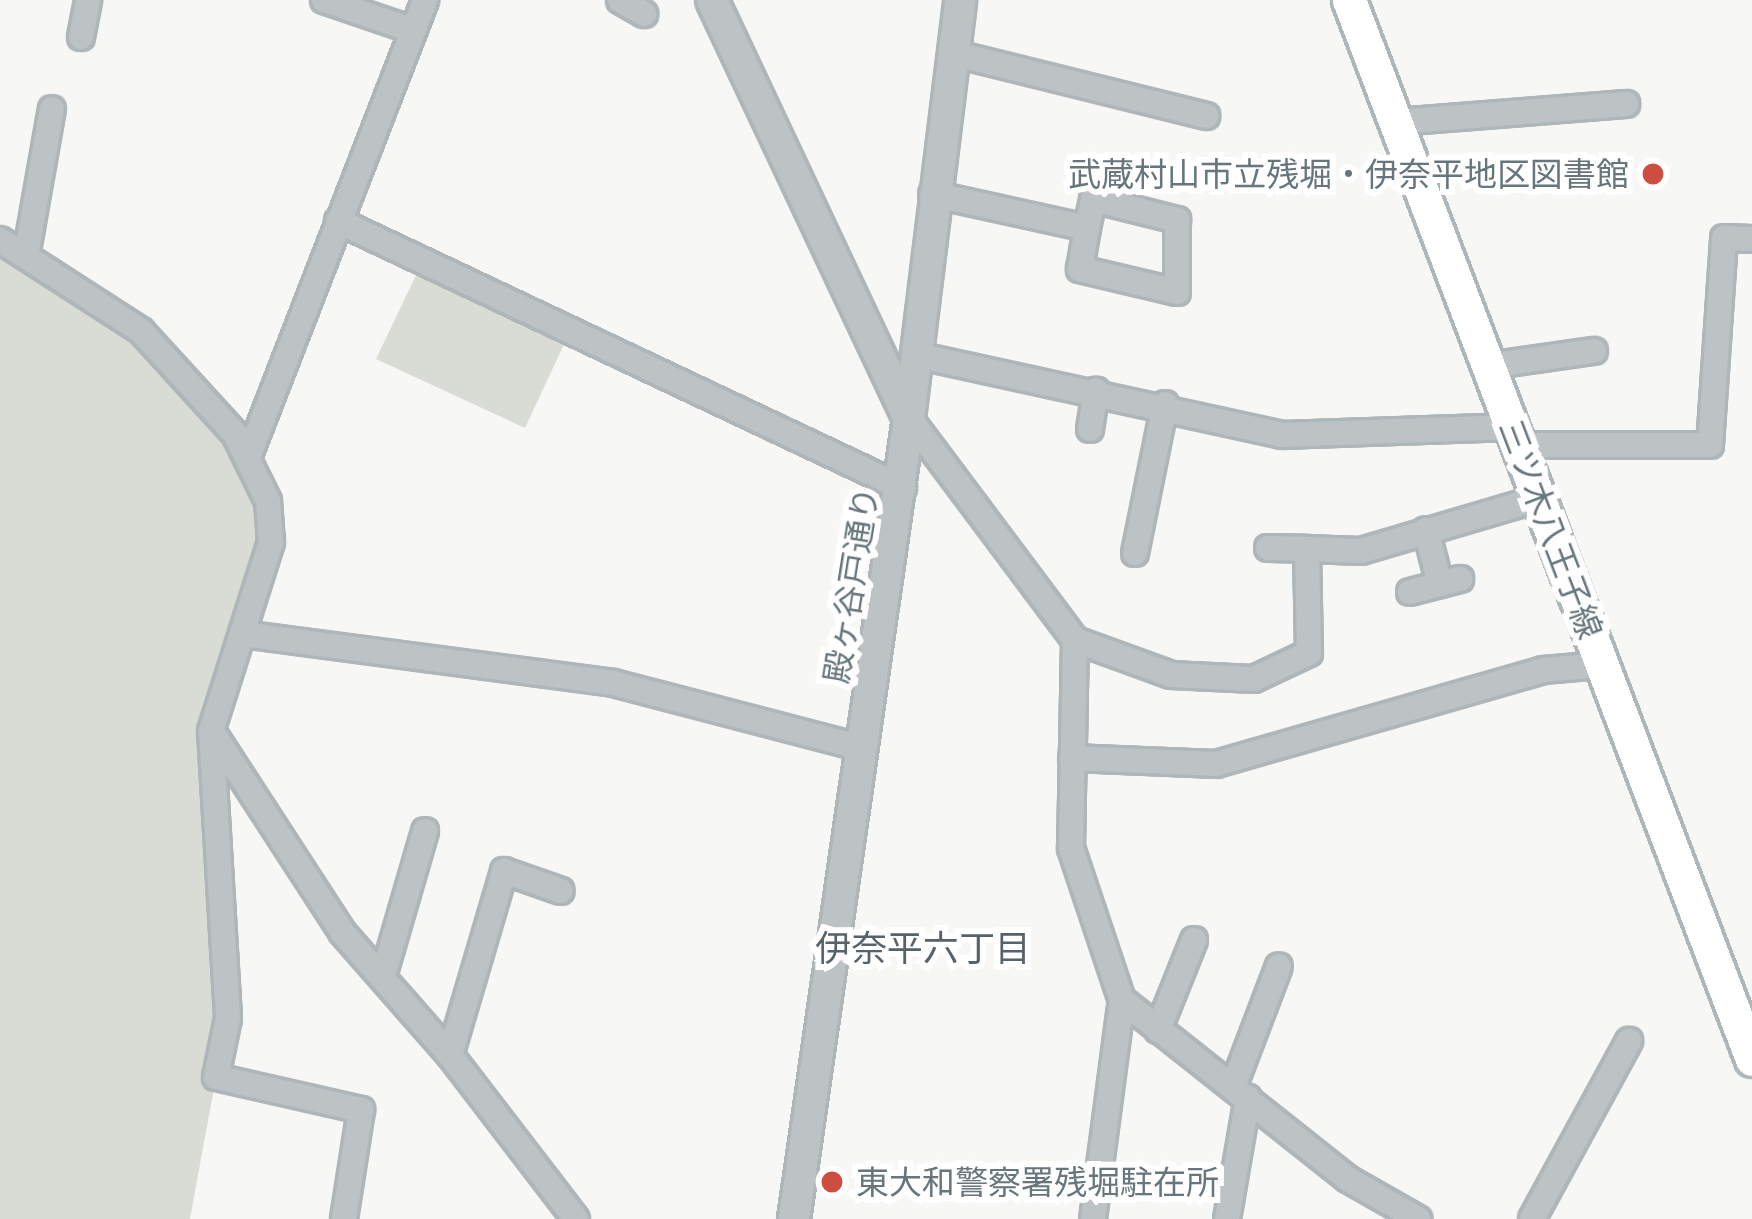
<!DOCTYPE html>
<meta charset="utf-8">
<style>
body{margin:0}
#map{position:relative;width:1752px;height:1219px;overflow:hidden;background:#f7f7f5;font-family:Ubuntu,"Noto Sans JP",sans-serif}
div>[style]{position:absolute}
.green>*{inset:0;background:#d8dcd5}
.roads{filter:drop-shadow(3px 0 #afb6b9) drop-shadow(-3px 0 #afb6b9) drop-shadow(0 3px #afb6b9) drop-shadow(0 -3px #afb6b9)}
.minor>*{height:24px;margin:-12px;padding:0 12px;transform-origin:12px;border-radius:12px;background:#bdc2c4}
.tertiary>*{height:30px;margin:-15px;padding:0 15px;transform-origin:15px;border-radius:15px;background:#bdc2c4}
.secondary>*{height:33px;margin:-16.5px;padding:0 16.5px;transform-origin:16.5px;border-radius:16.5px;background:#fff}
.dots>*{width:33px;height:33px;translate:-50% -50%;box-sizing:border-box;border:6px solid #fff;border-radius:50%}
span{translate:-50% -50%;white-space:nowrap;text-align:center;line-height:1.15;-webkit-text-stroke:12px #fff;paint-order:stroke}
.poi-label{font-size:33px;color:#66767c}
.right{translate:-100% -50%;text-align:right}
.left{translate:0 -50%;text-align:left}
.street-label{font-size:33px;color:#66767c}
.neighbourhood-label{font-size:36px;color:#576368}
</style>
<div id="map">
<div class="green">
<div style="clip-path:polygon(0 241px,209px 402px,271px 542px,211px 731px,216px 1077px,190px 1219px,0 1219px)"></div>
<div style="clip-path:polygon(418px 271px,566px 340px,525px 428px,376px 359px)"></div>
</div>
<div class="roads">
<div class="minor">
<div style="left:324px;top:0;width:93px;rotate:18.8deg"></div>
<div style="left:620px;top:0;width:28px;rotate:30deg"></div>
<div style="left:81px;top:37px;width:38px;rotate:-79deg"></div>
<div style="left:952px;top:53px;width:262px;rotate:13.9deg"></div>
<div style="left:1396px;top:122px;width:231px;rotate:-4.5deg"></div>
<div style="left:932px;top:194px;width:159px;rotate:12.4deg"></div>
<div style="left:1087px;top:228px;width:30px;rotate:-78deg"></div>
<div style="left:1093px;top:199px;width:87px;rotate:14deg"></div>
<div style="left:1177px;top:220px;width:72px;rotate:90deg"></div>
<div style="left:1177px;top:292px;width:100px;rotate:-166.7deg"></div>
<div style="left:1080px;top:269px;width:42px;rotate:-80.3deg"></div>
<div style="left:338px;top:221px;width:625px;rotate:25.29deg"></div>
<div style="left:0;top:240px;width:168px;rotate:32.8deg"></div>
<div style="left:141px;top:331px;width:139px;rotate:47.6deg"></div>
<div style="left:235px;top:434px;width:75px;rotate:63.8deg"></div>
<div style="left:268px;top:501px;width:41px;rotate:85.8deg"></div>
<div style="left:271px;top:542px;width:198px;rotate:107.6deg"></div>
<div style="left:211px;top:731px;width:288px;rotate:86.6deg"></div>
<div style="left:228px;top:1018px;width:60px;rotate:101.5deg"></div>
<div style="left:216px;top:1077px;width:149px;rotate:12.8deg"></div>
<div style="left:361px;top:1110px;width:110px;rotate:98.9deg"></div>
<div style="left:26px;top:256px;width:149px;rotate:-80deg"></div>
<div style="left:916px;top:355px;width:375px;rotate:12.3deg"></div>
<div style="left:1282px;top:435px;width:231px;rotate:-2deg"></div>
<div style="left:1488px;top:366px;width:107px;rotate:-8.1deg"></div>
<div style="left:909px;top:418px;width:277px;rotate:53.2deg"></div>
<div style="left:1075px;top:640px;width:102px;rotate:20deg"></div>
<div style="left:1171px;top:675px;width:83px;rotate:2.8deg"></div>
<div style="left:1254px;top:679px;width:61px;rotate:-25.3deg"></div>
<div style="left:1309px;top:653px;width:104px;rotate:-91.1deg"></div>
<div style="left:1307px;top:549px;width:54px;rotate:2.1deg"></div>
<div style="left:1361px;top:551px;width:187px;rotate:-16.5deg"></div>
<div style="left:1090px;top:429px;width:39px;rotate:-81deg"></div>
<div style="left:1520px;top:445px;width:190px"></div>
<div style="left:1710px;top:445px;width:207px;rotate:-86.1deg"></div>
<div style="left:1724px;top:238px;width:28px;rotate:2deg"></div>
<div style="left:248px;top:457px;width:490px;rotate:-68.8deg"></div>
<div style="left:1426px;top:530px;width:56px;rotate:75.5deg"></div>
<div style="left:1268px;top:548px;width:39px;rotate:1deg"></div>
<div style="left:1135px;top:553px;width:152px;rotate:-78.6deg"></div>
<div style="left:1410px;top:592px;width:52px;rotate:-14.6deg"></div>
<div style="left:242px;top:634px;width:374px;rotate:7.5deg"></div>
<div style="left:613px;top:683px;width:257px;rotate:14.6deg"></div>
<div style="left:1075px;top:640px;width:208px;rotate:91.1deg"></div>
<div style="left:1071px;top:848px;width:160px;rotate:71.5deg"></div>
<div style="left:1122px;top:1000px;width:288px;rotate:38.4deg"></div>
<div style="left:1348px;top:1179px;width:81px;rotate:29.7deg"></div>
<div style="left:213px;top:733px;width:237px;rotate:57deg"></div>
<div style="left:342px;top:932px;width:164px;rotate:48.7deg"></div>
<div style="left:450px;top:1055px;width:207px;rotate:52.5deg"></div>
<div style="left:1072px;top:758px;width:144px;rotate:2.4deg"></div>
<div style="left:1216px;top:764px;width:340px;rotate:-16deg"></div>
<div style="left:1543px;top:670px;width:59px;rotate:-4.8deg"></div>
<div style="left:383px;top:976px;width:151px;rotate:-73.8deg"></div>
<div style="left:1158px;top:1030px;width:97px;rotate:-68.2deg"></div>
<div style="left:450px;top:1055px;width:192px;rotate:-73.6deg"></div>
<div style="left:504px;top:871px;width:60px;rotate:19.3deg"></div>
<div style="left:1233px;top:1087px;width:129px;rotate:-69.2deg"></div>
<div style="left:1093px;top:1219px;width:221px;rotate:-82.5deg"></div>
<div style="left:1227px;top:1219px;width:123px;rotate:-80.2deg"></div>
<div style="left:1532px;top:1219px;width:203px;rotate:-61.4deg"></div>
</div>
<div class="tertiary">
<div style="left:712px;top:0;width:462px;rotate:64.8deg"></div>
<div style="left:909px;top:418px;width:809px;rotate:98.17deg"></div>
<div style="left:909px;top:418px;width:421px;rotate:-83deg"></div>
</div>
<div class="secondary">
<div style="left:1349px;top:0;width:1133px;rotate:69.17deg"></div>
</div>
</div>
<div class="dots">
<div style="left:1653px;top:174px;background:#cd4e3f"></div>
<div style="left:832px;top:1182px;background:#cd4e3f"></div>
</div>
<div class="poi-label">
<span class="right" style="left:1629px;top:174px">武蔵村山市立残堀・伊奈平地区図書館</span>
<span class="left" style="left:856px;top:1182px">東大和警察署残堀駐在所</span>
</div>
<div class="street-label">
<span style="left:1551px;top:529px;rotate:69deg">三ツ木八王子線</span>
<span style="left:851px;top:585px;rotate:-81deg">殿ヶ谷戸通り</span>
</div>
<div class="neighbourhood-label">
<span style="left:923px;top:948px">伊奈平六丁目</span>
</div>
</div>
